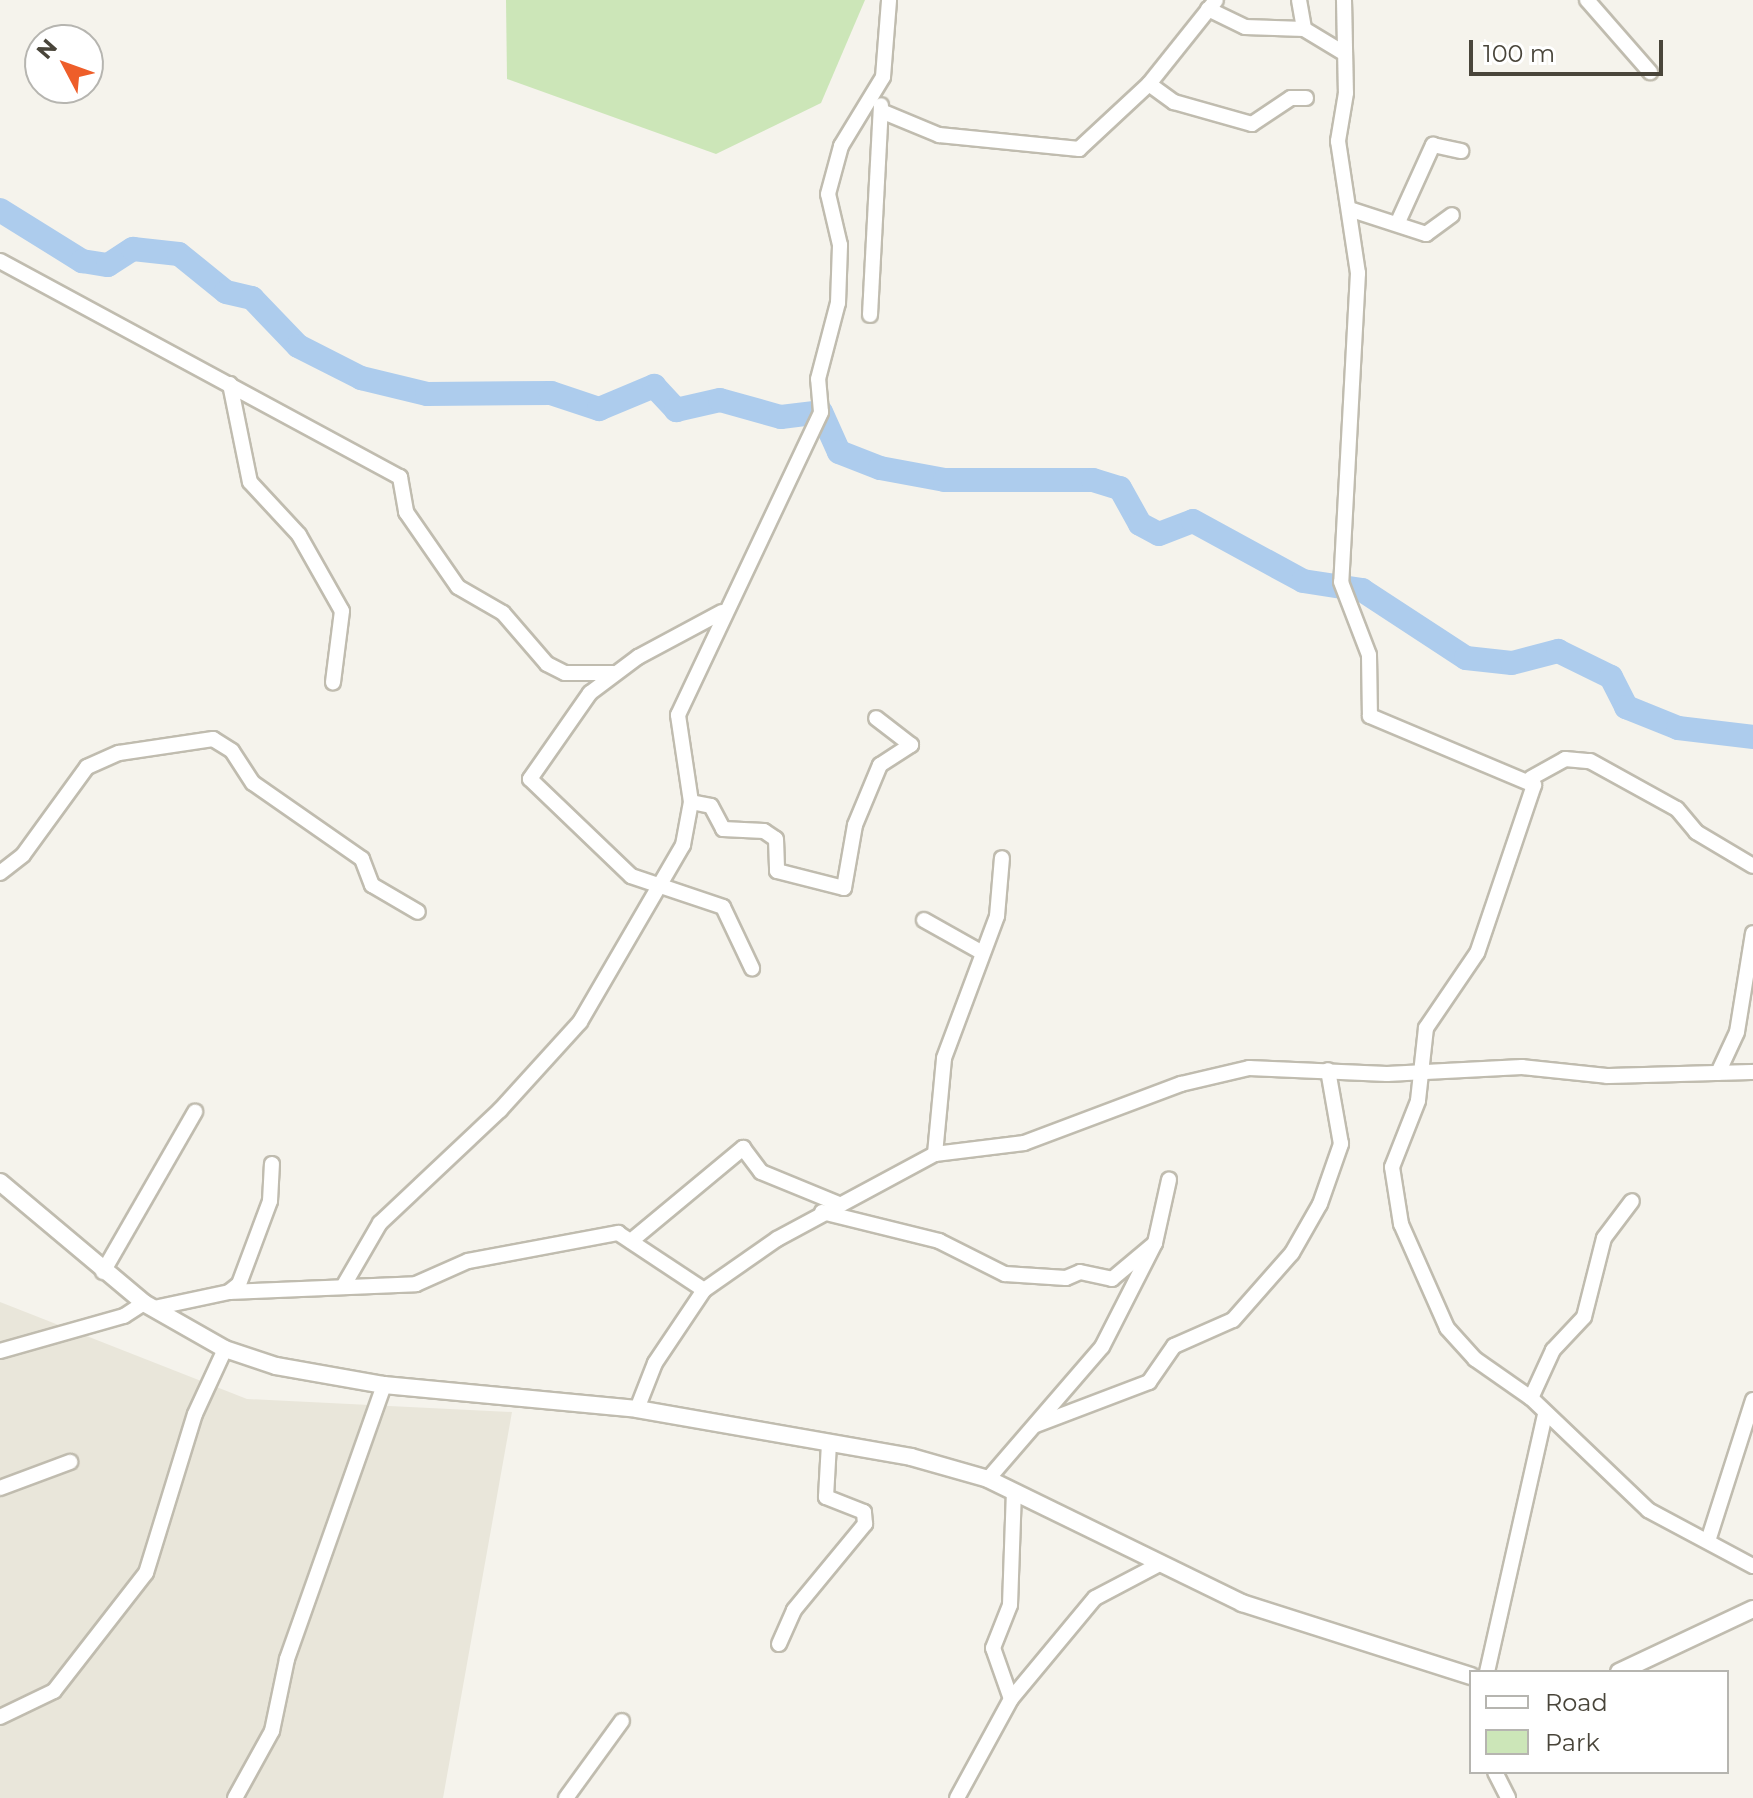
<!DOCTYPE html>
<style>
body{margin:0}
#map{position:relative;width:1753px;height:1798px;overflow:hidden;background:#f5f3ec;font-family:Montserrat,sans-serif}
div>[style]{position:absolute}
.residential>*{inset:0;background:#e9e6da}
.green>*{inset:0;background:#cce6b8}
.river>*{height:24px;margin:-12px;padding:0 12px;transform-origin:12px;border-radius:12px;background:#adcced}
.roads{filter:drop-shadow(2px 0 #c0bcaf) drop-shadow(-2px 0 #c0bcaf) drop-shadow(0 2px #c0bcaf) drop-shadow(0 -2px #c0bcaf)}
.minor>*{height:14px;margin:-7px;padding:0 7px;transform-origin:7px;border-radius:7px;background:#fff}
.tertiary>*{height:16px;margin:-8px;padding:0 8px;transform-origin:8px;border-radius:8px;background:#fff}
span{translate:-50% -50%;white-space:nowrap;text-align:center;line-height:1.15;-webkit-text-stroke:8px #fff;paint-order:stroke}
.legend{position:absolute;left:1469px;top:1670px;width:260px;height:104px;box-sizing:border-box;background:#fff;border:2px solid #b6b5b0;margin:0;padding:10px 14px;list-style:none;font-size:24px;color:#49453a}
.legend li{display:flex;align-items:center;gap:16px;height:40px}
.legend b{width:40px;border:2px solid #b6b5b0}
.north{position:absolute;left:24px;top:24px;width:80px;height:80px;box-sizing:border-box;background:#fff;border:2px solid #b6b5b0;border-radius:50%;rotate:311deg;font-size:22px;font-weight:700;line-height:32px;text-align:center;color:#49453a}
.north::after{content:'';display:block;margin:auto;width:28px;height:36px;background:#ee5e2a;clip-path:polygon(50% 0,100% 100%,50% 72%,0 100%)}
.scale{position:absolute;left:1469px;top:40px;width:194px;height:36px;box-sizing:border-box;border:4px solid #49453a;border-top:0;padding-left:10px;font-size:24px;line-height:28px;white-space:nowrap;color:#49453a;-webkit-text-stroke:6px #fff;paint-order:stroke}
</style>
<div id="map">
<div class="residential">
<div style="clip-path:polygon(0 1302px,247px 1399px,512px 1412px,443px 1798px,0 1798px)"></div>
</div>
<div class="green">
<div style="clip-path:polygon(506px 0,865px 0,821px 103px,716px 154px,507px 79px)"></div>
</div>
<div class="river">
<div style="left:0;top:210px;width:97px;rotate:31.9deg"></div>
<div style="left:82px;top:261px;width:26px;rotate:9deg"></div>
<div style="left:108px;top:265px;width:30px;rotate:-33deg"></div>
<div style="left:133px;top:249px;width:46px;rotate:6.2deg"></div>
<div style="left:179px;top:254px;width:60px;rotate:39deg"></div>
<div style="left:226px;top:292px;width:27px;rotate:13deg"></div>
<div style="left:252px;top:298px;width:66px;rotate:46.2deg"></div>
<div style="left:298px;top:346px;width:71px;rotate:26.9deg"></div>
<div style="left:361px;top:378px;width:68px;rotate:13.6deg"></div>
<div style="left:427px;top:394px;width:124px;rotate:-0.5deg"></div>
<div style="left:551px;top:393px;width:51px;rotate:18.4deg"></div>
<div style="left:599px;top:409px;width:60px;rotate:-22.7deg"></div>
<div style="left:654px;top:386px;width:33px;rotate:47deg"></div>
<div style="left:676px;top:410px;width:45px;rotate:-12.8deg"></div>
<div style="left:720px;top:400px;width:63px;rotate:15.6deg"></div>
<div style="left:781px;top:417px;width:40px;rotate:-7.1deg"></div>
<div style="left:821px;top:412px;width:44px;rotate:65.8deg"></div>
<div style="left:839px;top:452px;width:44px;rotate:21.3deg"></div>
<div style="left:880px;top:468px;width:66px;rotate:10.5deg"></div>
<div style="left:945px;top:480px;width:148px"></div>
<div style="left:1093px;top:480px;width:28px;rotate:17deg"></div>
<div style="left:1120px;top:488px;width:41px;rotate:60.9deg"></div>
<div style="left:1140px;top:524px;width:21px;rotate:28deg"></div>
<div style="left:1159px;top:534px;width:36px;rotate:-21deg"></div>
<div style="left:1193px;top:521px;width:125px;rotate:28.6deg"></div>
<div style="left:1303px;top:581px;width:60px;rotate:8.7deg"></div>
<div style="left:1362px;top:590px;width:124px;rotate:33.2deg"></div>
<div style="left:1466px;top:658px;width:46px;rotate:6.2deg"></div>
<div style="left:1512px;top:663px;width:48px;rotate:-14.6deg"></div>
<div style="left:1558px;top:651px;width:59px;rotate:26.1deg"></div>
<div style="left:1611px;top:677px;width:34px;rotate:63deg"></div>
<div style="left:1626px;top:707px;width:56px;rotate:22deg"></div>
<div style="left:1678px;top:728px;width:76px;rotate:6.8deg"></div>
</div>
<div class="roads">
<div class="minor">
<div style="left:1299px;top:0;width:29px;rotate:80deg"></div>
<div style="left:1344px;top:0;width:93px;rotate:88.8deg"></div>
<div style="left:1346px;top:93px;width:49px;rotate:99.5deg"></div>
<div style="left:1338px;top:141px;width:134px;rotate:81.4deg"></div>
<div style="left:1358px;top:273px;width:309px;rotate:93.1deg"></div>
<div style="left:1341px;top:582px;width:78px;rotate:69deg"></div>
<div style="left:1369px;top:655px;width:61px;rotate:89.1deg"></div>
<div style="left:1370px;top:716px;width:178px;rotate:22.8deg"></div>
<div style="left:1534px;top:785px;width:177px;rotate:108.7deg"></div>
<div style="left:1477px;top:953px;width:91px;rotate:124.2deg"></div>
<div style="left:1426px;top:1028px;width:73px;rotate:96.3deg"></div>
<div style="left:1418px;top:1101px;width:71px;rotate:111.5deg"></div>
<div style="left:1392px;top:1167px;width:58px;rotate:81deg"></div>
<div style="left:1401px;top:1224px;width:114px;rotate:66.1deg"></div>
<div style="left:1447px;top:1328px;width:42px;rotate:47.9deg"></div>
<div style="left:1475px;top:1359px;width:68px;rotate:34.9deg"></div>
<div style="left:1531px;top:1398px;width:162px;rotate:43.7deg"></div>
<div style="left:1648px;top:1510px;width:119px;rotate:28.1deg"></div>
<div style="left:1587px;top:0;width:96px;rotate:48.8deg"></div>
<div style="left:1208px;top:9px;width:41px;rotate:25.9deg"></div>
<div style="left:1245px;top:27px;width:59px;rotate:1.9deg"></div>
<div style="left:1304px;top:29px;width:44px;rotate:31.2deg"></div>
<div style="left:1149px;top:84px;width:31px;rotate:36deg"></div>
<div style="left:1174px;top:102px;width:81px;rotate:15.8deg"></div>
<div style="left:1252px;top:124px;width:47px;rotate:-33.7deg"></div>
<div style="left:1291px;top:98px;width:15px"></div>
<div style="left:881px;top:111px;width:63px;rotate:22.5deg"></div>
<div style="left:939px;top:135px;width:141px;rotate:5.7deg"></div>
<div style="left:1079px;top:149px;width:96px;rotate:-42.9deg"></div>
<div style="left:1149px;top:84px;width:107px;rotate:-51.4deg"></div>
<div style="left:1349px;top:209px;width:81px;rotate:18deg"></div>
<div style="left:1426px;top:234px;width:32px;rotate:-36deg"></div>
<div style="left:1398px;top:222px;width:85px;rotate:-65.6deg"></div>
<div style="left:1433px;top:145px;width:29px;rotate:12deg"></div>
<div style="left:0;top:261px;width:455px;rotate:28.4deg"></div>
<div style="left:400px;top:477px;width:36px;rotate:80deg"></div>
<div style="left:406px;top:512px;width:91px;rotate:55.3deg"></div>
<div style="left:458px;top:587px;width:52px;rotate:30deg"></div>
<div style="left:503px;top:613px;width:67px;rotate:49.2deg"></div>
<div style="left:547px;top:664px;width:20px;rotate:27deg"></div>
<div style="left:565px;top:673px;width:48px"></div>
<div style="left:870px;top:315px;width:210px;rotate:-87deg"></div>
<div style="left:230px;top:384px;width:100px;rotate:78.5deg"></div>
<div style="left:250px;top:482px;width:72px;rotate:47.2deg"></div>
<div style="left:299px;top:535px;width:87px;rotate:60.5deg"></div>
<div style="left:342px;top:611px;width:72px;rotate:97.2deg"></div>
<div style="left:722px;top:612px;width:95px;rotate:151.8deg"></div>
<div style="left:638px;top:657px;width:60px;rotate:143.1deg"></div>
<div style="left:590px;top:693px;width:105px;rotate:124.9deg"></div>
<div style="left:530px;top:779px;width:140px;rotate:43.8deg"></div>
<div style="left:631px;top:876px;width:97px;rotate:18.6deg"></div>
<div style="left:723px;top:907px;width:68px;rotate:64.6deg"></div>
<div style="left:1531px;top:778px;width:39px;rotate:-29deg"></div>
<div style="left:1565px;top:759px;width:25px;rotate:5deg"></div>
<div style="left:1590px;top:761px;width:99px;rotate:28.9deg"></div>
<div style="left:1677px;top:809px;width:30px;rotate:50deg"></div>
<div style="left:1696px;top:832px;width:66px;rotate:30.8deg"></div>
<div style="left:691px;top:802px;width:20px;rotate:11deg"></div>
<div style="left:711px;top:806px;width:26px;rotate:62deg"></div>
<div style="left:723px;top:829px;width:41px;rotate:2.8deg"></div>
<div style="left:764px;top:831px;width:14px;rotate:34deg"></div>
<div style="left:776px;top:839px;width:32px;rotate:88deg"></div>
<div style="left:777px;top:871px;width:69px;rotate:14.2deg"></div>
<div style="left:844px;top:888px;width:64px;rotate:-80.1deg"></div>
<div style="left:855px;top:825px;width:65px;rotate:-67.4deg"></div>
<div style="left:880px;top:765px;width:37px;rotate:-33deg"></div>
<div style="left:911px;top:745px;width:44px;rotate:-142.4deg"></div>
<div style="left:0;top:873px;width:29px;rotate:-38deg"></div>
<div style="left:23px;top:855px;width:109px;rotate:-54deg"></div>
<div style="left:87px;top:767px;width:35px;rotate:-24deg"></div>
<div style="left:119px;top:753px;width:95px;rotate:-8.5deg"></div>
<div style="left:213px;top:739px;width:22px;rotate:32deg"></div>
<div style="left:232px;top:751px;width:38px;rotate:57deg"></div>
<div style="left:253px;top:783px;width:133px;rotate:34.9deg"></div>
<div style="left:362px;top:859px;width:28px;rotate:69deg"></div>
<div style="left:372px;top:885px;width:53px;rotate:30.4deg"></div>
<div style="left:924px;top:920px;width:65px;rotate:29.3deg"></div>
<div style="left:1718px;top:1073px;width:45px;rotate:-65.1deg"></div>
<div style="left:1737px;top:1032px;width:100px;rotate:-80.8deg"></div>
<div style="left:935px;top:1154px;width:96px;rotate:-84.6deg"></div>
<div style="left:944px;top:1058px;width:152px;rotate:-69.5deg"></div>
<div style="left:997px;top:916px;width:58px;rotate:-85.1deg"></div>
<div style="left:822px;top:1212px;width:121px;rotate:13.9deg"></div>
<div style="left:939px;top:1241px;width:74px;rotate:26.6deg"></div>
<div style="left:1005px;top:1274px;width:61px;rotate:3.8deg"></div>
<div style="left:1066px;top:1278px;width:15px;rotate:-23deg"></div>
<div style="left:1080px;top:1272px;width:33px;rotate:12deg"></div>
<div style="left:1112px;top:1279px;width:56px;rotate:-39.9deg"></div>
<div style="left:631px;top:1241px;width:146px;rotate:-39.7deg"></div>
<div style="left:743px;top:1148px;width:30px;rotate:53deg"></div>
<div style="left:761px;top:1172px;width:84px;rotate:22.3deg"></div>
<div style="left:103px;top:1272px;width:185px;rotate:-60.1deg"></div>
<div style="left:344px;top:1285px;width:72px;rotate:-59.9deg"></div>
<div style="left:380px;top:1223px;width:165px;rotate:-43.3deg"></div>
<div style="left:500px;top:1110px;width:119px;rotate:-47.7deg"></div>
<div style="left:580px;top:1022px;width:205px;rotate:-59.8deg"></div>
<div style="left:683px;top:845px;width:44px;rotate:-79.5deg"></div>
<div style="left:691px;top:802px;width:88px;rotate:-98.5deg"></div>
<div style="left:678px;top:715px;width:335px;rotate:-64.7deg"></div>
<div style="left:821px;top:412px;width:33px;rotate:-95deg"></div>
<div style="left:818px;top:379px;width:79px;rotate:-75.3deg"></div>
<div style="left:838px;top:303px;width:58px;rotate:-88deg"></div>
<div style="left:840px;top:245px;width:52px;rotate:-103.2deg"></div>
<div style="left:828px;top:194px;width:50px;rotate:-74.8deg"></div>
<div style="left:841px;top:146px;width:81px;rotate:-58.7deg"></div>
<div style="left:883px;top:77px;width:77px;rotate:-85.5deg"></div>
<div style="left:229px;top:1292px;width:13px;rotate:-39deg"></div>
<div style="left:239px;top:1284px;width:89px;rotate:-69.5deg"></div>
<div style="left:270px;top:1201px;width:37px;rotate:-87deg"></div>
<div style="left:154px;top:1308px;width:77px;rotate:-12deg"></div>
<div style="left:229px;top:1292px;width:187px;rotate:-2.4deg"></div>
<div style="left:416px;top:1284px;width:57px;rotate:-23.9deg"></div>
<div style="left:468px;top:1261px;width:153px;rotate:-10.6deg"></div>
<div style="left:618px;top:1233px;width:103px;rotate:33.5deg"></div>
<div style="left:0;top:1351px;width:129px;rotate:-15.8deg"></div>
<div style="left:124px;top:1316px;width:24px;rotate:-33deg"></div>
<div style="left:1531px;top:1398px;width:53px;rotate:-65.4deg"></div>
<div style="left:1553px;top:1350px;width:45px;rotate:-46.8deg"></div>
<div style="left:1584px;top:1317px;width:81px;rotate:-75.8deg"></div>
<div style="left:1604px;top:1238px;width:46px;rotate:-52.9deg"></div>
<div style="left:637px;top:1409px;width:49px;rotate:-68.6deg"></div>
<div style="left:655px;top:1363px;width:88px;rotate:-56.1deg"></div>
<div style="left:704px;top:1290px;width:89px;rotate:-34.9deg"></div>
<div style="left:777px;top:1239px;width:179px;rotate:-28.3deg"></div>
<div style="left:935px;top:1154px;width:90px;rotate:-7deg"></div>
<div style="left:1024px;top:1143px;width:168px;rotate:-20.6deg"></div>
<div style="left:1181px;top:1084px;width:70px;rotate:-13.2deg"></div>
<div style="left:1249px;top:1068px;width:138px;rotate:2.5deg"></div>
<div style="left:1387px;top:1074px;width:135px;rotate:-3deg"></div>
<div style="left:1522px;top:1067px;width:85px;rotate:6deg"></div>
<div style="left:1607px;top:1076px;width:146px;rotate:-1.6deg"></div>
<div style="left:1036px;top:1425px;width:121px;rotate:-20.8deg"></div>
<div style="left:1149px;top:1382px;width:44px;rotate:-55.2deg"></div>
<div style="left:1174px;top:1346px;width:64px;rotate:-23.8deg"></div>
<div style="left:1233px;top:1320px;width:89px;rotate:-48.6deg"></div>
<div style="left:1292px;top:1253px;width:56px;rotate:-60.3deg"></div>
<div style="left:1320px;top:1204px;width:64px;rotate:-70.7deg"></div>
<div style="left:1341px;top:1144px;width:75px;rotate:-100deg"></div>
<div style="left:988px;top:1479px;width:174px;rotate:-49.2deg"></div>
<div style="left:1102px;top:1347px;width:117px;rotate:-63deg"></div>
<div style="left:1155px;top:1243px;width:65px;rotate:-77.5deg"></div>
<div style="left:0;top:1488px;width:75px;rotate:-20.4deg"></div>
<div style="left:1708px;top:1541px;width:148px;rotate:-72.3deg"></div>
<div style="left:779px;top:1644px;width:37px;rotate:-66deg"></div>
<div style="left:794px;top:1610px;width:112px;rotate:-50.5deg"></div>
<div style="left:865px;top:1524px;width:12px;rotate:-95deg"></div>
<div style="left:864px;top:1512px;width:41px;rotate:-158.5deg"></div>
<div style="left:826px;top:1497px;width:53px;rotate:-86.8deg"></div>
<div style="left:1487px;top:1672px;width:264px;rotate:-77.3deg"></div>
<div style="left:1011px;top:1699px;width:131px;rotate:-50.3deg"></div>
<div style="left:1095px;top:1598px;width:69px;rotate:-27.7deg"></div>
<div style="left:0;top:1717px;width:60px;rotate:-25.7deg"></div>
<div style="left:54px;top:1691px;width:150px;rotate:-52.1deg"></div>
<div style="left:146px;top:1573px;width:166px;rotate:-72.9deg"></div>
<div style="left:195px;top:1414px;width:72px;rotate:-65.2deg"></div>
<div style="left:1495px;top:1772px;width:29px;rotate:63deg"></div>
<div style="left:235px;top:1798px;width:77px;rotate:-61.1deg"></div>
<div style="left:272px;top:1731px;width:74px;rotate:-78.2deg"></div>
<div style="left:287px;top:1659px;width:291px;rotate:-70.5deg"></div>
<div style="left:566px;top:1798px;width:95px;rotate:-54deg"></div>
<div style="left:957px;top:1798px;width:113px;rotate:-61.4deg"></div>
<div style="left:1011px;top:1699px;width:54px;rotate:-109.4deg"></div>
<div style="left:993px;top:1648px;width:46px;rotate:-68.4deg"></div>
<div style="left:1010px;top:1605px;width:113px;rotate:-88deg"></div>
</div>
<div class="tertiary">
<div style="left:0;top:1182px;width:188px;rotate:40deg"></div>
<div style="left:144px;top:1303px;width:93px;rotate:29.6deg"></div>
<div style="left:225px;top:1349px;width:54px;rotate:18.4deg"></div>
<div style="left:276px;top:1366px;width:110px;rotate:10deg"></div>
<div style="left:384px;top:1385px;width:254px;rotate:5.4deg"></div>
<div style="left:637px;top:1409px;width:278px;rotate:9.9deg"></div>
<div style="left:911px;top:1457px;width:80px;rotate:15.9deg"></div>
<div style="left:988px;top:1479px;width:283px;rotate:26deg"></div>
<div style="left:1242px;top:1603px;width:240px;rotate:17.7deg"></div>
<div style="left:1619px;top:1672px;width:148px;rotate:-25.2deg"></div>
</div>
</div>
<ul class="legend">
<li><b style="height:10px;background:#fff"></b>Road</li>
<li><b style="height:22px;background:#cce6b8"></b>Park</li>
</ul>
<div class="north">N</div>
<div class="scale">100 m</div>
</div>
